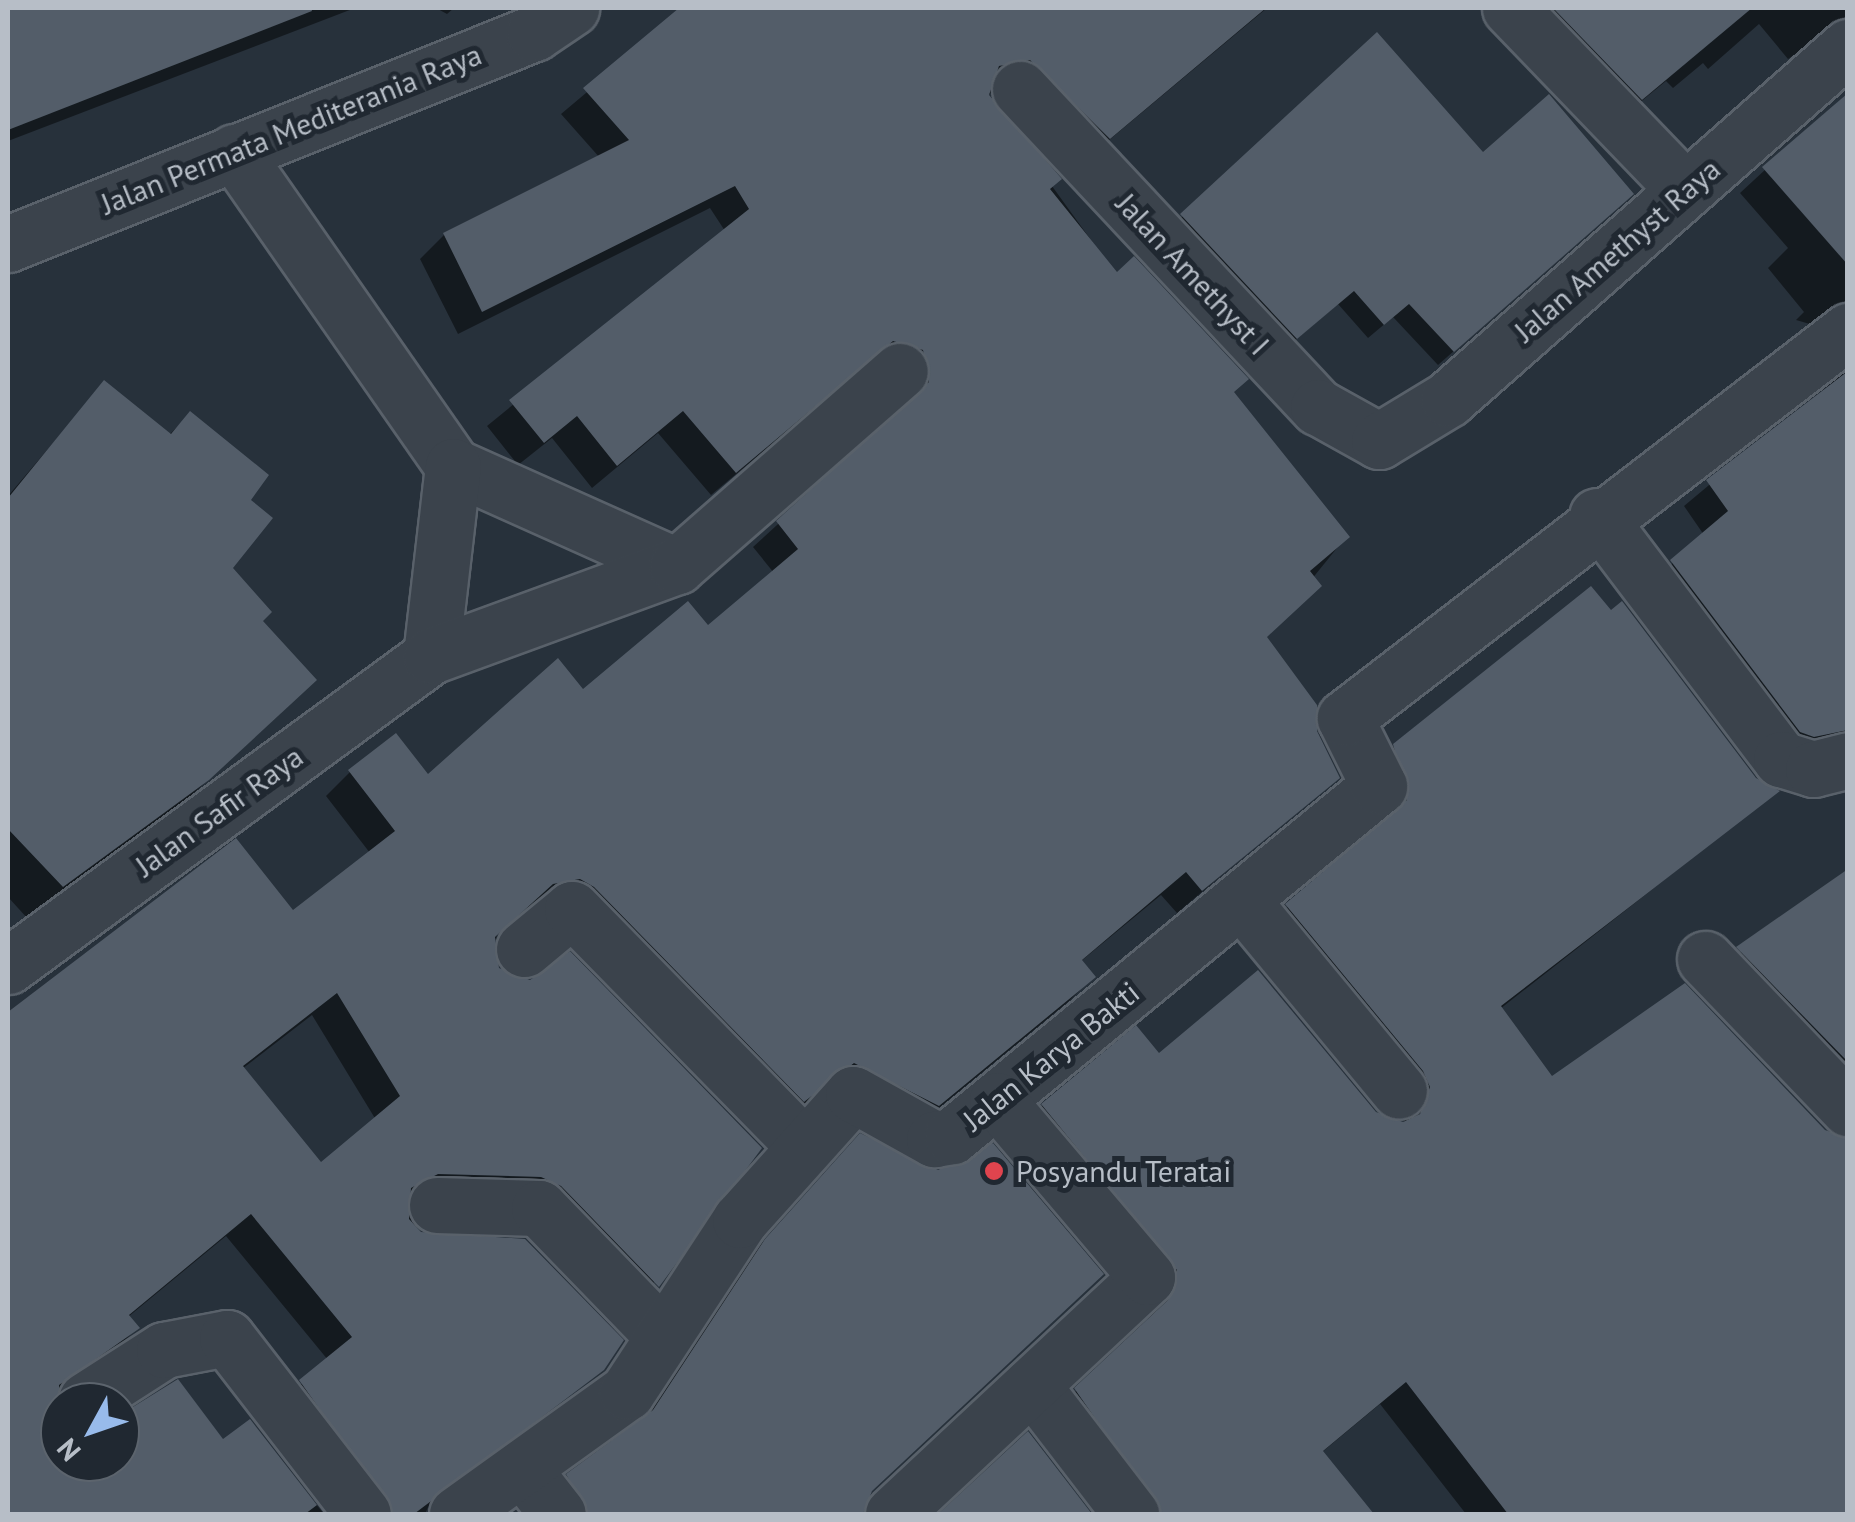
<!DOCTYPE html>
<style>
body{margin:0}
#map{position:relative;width:1855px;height:1522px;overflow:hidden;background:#27313b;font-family:"PT Sans",sans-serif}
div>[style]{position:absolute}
.shadow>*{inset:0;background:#0007}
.building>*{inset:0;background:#535d69}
.roads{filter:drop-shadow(2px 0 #59616a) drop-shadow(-2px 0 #59616a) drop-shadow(0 2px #59616a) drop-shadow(0 -2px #59616a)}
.minor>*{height:55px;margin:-27.5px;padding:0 27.5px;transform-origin:27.5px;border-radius:27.5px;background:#3b434c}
.dots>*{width:28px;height:28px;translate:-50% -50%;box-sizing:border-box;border:5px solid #202831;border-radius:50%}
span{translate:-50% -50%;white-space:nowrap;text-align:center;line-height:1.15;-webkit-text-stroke:10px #202831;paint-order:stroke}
.street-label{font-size:30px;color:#b7bec7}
.poi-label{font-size:30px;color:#b7bec7}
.left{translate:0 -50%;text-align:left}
.frame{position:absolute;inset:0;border:10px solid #b7bec7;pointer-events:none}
.north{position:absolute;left:40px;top:1382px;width:100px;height:100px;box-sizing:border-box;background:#202831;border:2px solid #5c646d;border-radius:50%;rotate:230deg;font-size:28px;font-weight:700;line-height:40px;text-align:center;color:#b7bec7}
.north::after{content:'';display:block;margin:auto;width:35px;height:45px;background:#98bbeb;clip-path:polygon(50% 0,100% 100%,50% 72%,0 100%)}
</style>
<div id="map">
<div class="shadow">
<div style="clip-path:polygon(8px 8px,355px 8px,8px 141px)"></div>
<div style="clip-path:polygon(436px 8px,454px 8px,447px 14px)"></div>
<div style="clip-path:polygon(evenodd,687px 8px,1267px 8px,1084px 161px,1005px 82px,987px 96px,1117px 276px,1232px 393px,1346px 537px,1264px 638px,1337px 777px,1177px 913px,1161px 895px,1080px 962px,1093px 977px,1069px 1001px,913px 1129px,828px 1085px,779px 1124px,557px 902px,526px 908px,499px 930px,490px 953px,499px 972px,759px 1148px,633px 1309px,537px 1210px,405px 1201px,418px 1233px,602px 1368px,432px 1498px,425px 1514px,361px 1514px,277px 1406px,328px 1360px,226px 1236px,128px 1317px,137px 1328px,113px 1352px,60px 1386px,52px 1403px,60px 1462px,120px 1462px,120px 1416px,223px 1442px,249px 1422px,324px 1514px,8px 1514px,8px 1021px,236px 841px,292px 913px,370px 853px,326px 796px,350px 772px,427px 778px,708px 628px,774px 573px,753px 547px,907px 406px,901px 375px,869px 363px,711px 495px,658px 433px,592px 488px,552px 438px,518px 465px,487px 426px,725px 231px,710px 208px,458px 334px,420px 259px,444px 235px,600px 158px,561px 114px,687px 8px,312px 1015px,376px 1120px,321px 1165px,242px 1069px,312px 1015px)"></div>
<div style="clip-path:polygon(1502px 8px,1848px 8px,1848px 50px,1817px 39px,1788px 59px,1759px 24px,1708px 69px,1703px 63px,1673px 88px,1666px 81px,1616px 122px)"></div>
<div style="clip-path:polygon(1377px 36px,1482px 156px,1616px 208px,1438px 365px,1393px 317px,1368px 338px,1338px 304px,1281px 352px,1167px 231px)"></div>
<div style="clip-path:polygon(1848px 93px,1848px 335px,1796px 320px,1804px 312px,1768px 268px,1788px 248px,1740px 193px)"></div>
<div style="clip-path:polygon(1848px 369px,1848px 746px,1776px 755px,1647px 586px,1704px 535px,1684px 506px)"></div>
<div style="clip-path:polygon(104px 383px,168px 436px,190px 414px,247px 500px,229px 568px,260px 621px,281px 713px,172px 813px,28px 919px,8px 897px,8px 496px)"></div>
<div style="clip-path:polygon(1395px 746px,1754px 780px,1776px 792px,1500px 1009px,1551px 1079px,1848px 1138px,1848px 1514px,1466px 1514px,1380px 1404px,1321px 1453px,1371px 1514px,1129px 1514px,1052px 1414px,1146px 1324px,1155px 1295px,1019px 1129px,1043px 1105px,1159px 1056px,1403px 1124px,1407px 1112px,1263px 929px,1383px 823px,1370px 770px)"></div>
<div style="clip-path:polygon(1848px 872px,1848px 1112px,1714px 972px)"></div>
<div style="clip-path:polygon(836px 1161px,862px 1514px,553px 1514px,544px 1500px,637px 1424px,741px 1266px)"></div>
<div style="clip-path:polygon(1028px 1435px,1089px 1514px,942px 1514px)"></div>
</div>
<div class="building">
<div style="clip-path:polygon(8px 8px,311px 8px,312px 11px,8px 130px)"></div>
<div style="clip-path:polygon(evenodd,679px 8px,1266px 8px,1110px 139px,1030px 60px,999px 66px,989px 95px,1062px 179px,1050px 189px,1117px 272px,1134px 256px,1249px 379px,1234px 392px,1350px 537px,1310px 571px,1322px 586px,1267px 637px,1317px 705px,1317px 731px,1340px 778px,1202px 891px,1186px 872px,1082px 960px,1096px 977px,939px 1106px,854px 1063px,804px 1102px,594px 887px,580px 879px,553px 884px,495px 937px,499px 968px,530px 980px,570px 951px,762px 1148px,659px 1287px,561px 1186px,541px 1177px,438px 1174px,411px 1188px,409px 1219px,421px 1232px,525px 1239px,624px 1340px,604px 1370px,414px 1514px,394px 1514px,299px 1380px,352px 1337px,251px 1214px,129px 1315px,140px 1328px,59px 1385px,60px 1462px,120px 1462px,120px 1415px,178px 1379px,223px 1439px,250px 1419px,317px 1505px,305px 1514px,8px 1514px,8px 1012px,236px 838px,293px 910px,395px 831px,348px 770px,396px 733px,428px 774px,558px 658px,583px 689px,688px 601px,708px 625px,798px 549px,776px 521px,929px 382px,923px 350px,893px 341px,736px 473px,683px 411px,617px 466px,577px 416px,544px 443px,509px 400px,749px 209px,735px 186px,482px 312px,443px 233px,629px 140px,583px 88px,679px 8px,337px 993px,400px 1096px,321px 1162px,243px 1066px,337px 993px)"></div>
<div style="clip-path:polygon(1553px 8px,1752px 8px,1642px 100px)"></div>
<div style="clip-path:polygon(1377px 32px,1483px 152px,1549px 94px,1634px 194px,1454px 352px,1409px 304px,1384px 325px,1354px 291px,1297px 339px,1180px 214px)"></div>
<div style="clip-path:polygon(1848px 93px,1848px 265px,1762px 167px)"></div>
<div style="clip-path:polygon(1848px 371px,1848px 730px,1814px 737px,1800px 732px,1670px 560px,1728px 511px,1706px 480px)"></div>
<div style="clip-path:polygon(104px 380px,171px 434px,190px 411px,269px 475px,251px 500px,273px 518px,233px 568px,272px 612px,263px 621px,317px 680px,209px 780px,63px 887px,8px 829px,8px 498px)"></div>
<div style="clip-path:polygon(1591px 586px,1611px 610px,1622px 601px,1756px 778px,1780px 791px,1501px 1006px,1552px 1076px,1685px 983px,1825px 1130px,1848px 1138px,1848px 1514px,1508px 1514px,1406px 1382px,1323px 1451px,1374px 1514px,1162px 1514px,1074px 1388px,1168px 1300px,1177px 1270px,1041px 1104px,1136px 1025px,1159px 1053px,1258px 970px,1376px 1112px,1403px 1122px,1420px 1114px,1430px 1087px,1423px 1071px,1285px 904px,1407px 800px,1393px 744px)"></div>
<div style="clip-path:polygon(1848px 869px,1848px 1062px,1736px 947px)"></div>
<div style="clip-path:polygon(860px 1133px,938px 1170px,993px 1143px,1104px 1274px,872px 1491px,863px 1514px,588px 1514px,566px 1474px,653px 1410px,765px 1239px)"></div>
<div style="clip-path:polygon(1028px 1431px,1092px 1514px,938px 1514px)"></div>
</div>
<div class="roads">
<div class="minor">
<div style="left:1510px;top:8px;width:252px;rotate:46.1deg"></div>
<div style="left:1020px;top:89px;width:436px;rotate:46.9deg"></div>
<div style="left:1318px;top:407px;width:70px;rotate:29.1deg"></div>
<div style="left:1379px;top:441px;width:81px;rotate:-31.3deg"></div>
<div style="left:1448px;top:399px;width:533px;rotate:-41.35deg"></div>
<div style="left:234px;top:152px;width:383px;rotate:55.1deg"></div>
<div style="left:453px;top:466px;width:245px;rotate:24.1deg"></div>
<div style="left:8px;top:244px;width:567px;rotate:-21.86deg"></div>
<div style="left:534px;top:33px;width:45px;rotate:-34deg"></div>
<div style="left:1597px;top:516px;width:305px;rotate:52.9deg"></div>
<div style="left:1781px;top:759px;width:34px;rotate:17deg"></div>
<div style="left:1813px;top:769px;width:36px;rotate:-14deg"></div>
<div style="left:431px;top:656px;width:191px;rotate:-83.4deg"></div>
<div style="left:1242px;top:901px;width:246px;rotate:50.4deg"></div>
<div style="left:524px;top:949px;width:62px;rotate:-39.8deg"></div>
<div style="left:572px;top:909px;width:327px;rotate:45.6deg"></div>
<div style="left:1705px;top:959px;width:207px;rotate:46.2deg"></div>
<div style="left:8px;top:966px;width:524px;rotate:-36.24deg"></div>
<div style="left:431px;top:656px;width:262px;rotate:-20.1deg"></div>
<div style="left:677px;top:566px;width:296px;rotate:-41.2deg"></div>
<div style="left:437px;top:1205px;width:102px;rotate:1.7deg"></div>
<div style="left:539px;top:1208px;width:177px;rotate:45.9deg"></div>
<div style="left:1032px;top:1385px;width:163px;rotate:52.5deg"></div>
<div style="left:86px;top:1400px;width:93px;rotate:-32.7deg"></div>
<div style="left:164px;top:1350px;width:64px;rotate:-10.8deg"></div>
<div style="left:227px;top:1338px;width:222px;rotate:52.3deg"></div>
<div style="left:522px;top:1468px;width:58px;rotate:52deg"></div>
<div style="left:457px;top:1514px;width:209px;rotate:-35.7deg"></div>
<div style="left:627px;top:1392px;width:206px;rotate:-56.7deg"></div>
<div style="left:740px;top:1220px;width:169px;rotate:-48.1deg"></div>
<div style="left:853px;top:1094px;width:93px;rotate:29.1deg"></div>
<div style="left:934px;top:1139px;width:18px;rotate:-9deg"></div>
<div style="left:952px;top:1136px;width:552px;rotate:-39.34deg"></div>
<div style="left:1379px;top:786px;width:76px;rotate:-116.6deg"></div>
<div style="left:1345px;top:718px;width:635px;rotate:-37.57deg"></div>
<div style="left:893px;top:1514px;width:347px;rotate:-43deg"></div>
<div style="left:1147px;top:1277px;width:232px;rotate:-130.3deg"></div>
</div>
</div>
<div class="dots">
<div style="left:994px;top:1171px;background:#e0444e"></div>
</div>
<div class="street-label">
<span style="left:291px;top:129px;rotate:-22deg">Jalan Permata Mediterania Raya</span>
<span style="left:1617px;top:250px;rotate:-41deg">Jalan Amethyst Raya</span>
<span style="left:1193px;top:274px;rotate:47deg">Jalan Amethyst I</span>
<span style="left:219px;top:811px;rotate:-36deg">Jalan Safir Raya</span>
<span style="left:1051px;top:1056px;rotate:-39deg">Jalan Karya Bakti</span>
</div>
<div class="poi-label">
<span class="left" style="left:1016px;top:1171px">Posyandu Teratai</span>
</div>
<div class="frame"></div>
<div class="north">N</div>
</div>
